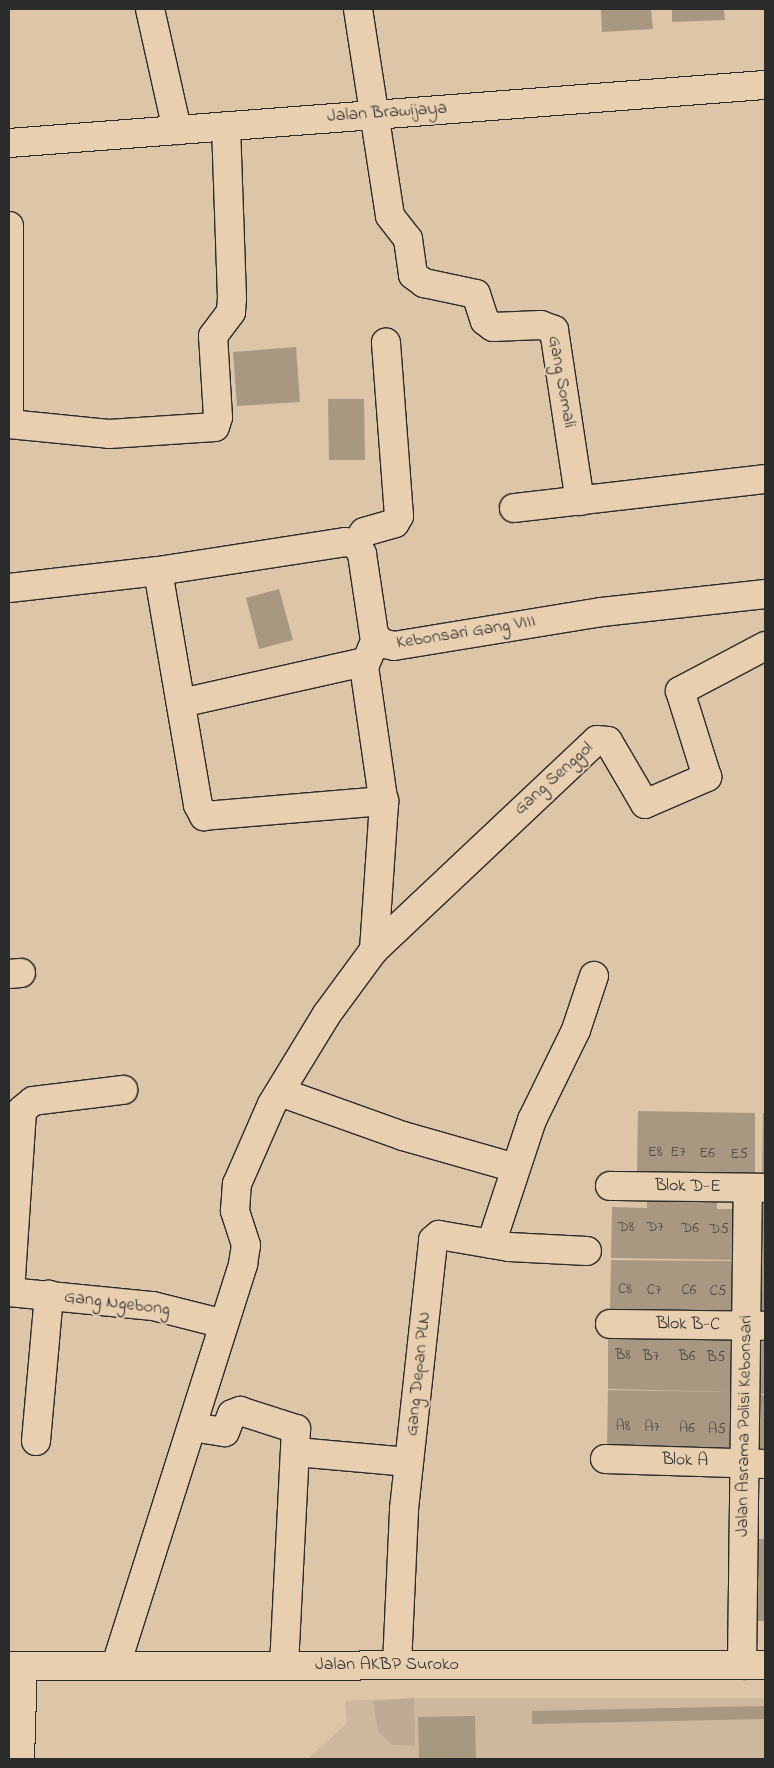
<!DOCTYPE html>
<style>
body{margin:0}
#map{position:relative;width:774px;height:1768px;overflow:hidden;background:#ddc5a8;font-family:"Indie Flower",sans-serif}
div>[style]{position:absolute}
.built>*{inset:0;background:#cdb89d}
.green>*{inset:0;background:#bfab93}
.building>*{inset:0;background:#a89882}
.roads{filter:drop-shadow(1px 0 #2b2b2b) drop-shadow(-1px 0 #2b2b2b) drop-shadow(0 1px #2b2b2b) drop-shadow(0 -1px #2b2b2b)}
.minor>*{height:28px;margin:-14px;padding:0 14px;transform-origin:14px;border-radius:14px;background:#e8cfb0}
.major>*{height:28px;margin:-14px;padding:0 14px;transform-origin:14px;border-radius:14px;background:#e8cfb0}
span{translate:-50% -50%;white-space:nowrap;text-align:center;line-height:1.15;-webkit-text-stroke:4.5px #e8cfb0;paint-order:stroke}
.number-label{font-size:15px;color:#4a4641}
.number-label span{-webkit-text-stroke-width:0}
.street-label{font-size:18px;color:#2b2b2b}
.frame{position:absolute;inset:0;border:10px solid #2b2b2b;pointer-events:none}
</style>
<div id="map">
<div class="built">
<div style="clip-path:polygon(414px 1698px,765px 1698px,765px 1759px,308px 1759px,347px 1723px,345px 1701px)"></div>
</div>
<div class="green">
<div style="clip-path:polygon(414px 1698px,415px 1746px,392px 1745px,378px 1731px,373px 1701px)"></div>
</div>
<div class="building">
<div style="clip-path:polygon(601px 9px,651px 9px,653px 29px,602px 32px)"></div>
<div style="clip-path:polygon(672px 9px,724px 9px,725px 20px,672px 22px)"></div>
<div style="clip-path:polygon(296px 347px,300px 402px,237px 406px,233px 352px)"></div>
<div style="clip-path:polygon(328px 399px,364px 399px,365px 460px,329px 460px)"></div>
<div style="clip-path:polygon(279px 589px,293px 640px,259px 649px,246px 598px)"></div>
<div style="clip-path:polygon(638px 1111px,755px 1113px,755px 1175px,637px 1172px)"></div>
<div style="clip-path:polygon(763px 1113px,765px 1113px,765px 1174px,762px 1174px)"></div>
<div style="clip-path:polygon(647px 1197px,717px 1198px,717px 1209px,734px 1209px,734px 1260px,611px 1258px,612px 1207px,647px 1208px)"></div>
<div style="clip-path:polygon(759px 1203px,765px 1203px,765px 1313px,758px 1313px)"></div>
<div style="clip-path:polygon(611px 1260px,734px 1261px,733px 1313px,610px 1311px)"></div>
<div style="clip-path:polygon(608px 1334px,732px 1336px,731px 1392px,608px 1389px)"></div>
<div style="clip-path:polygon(758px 1339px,765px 1339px,765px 1394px,757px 1394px)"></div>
<div style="clip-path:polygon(608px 1390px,731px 1392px,730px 1448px,607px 1446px)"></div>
<div style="clip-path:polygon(756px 1395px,765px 1395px,765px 1455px,756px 1455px)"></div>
<div style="clip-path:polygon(752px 1539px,765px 1539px,765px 1621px,752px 1621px)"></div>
<div style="clip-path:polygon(765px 1706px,765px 1719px,532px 1724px,532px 1711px)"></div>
<div style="clip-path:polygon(475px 1716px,476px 1759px,419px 1759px,418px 1717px)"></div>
</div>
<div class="roads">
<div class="minor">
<div style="left:150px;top:9px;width:124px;rotate:77.4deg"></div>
<div style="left:358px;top:9px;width:209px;rotate:81.2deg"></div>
<div style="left:390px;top:216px;width:29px;rotate:52deg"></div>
<div style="left:408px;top:239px;width:36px;rotate:82deg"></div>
<div style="left:413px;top:275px;width:14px;rotate:36deg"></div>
<div style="left:424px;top:283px;width:53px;rotate:11.9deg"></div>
<div style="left:476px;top:294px;width:28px;rotate:72deg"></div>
<div style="left:485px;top:321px;width:10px;rotate:37deg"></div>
<div style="left:493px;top:327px;width:48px;rotate:-2.4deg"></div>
<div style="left:541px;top:325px;width:14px;rotate:21deg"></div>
<div style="left:554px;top:330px;width:173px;rotate:81.4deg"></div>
<div style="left:9px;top:226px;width:198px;rotate:90deg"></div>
<div style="left:9px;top:424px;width:100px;rotate:5.7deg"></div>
<div style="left:109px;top:434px;width:106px;rotate:-3.8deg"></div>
<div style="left:215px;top:427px;width:10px;rotate:-73deg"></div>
<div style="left:218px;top:417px;width:81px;rotate:-93.5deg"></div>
<div style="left:213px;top:336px;width:30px;rotate:-53deg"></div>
<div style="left:231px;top:312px;width:14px;rotate:-86deg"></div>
<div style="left:232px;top:298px;width:172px;rotate:-92deg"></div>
<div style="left:514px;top:508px;width:253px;rotate:-6.6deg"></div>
<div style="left:356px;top:544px;width:14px;rotate:-56deg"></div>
<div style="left:364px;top:532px;width:32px;rotate:-16deg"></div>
<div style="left:395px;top:523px;width:8px;rotate:-60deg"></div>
<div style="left:399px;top:516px;width:174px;rotate:-94.3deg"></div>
<div style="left:158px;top:571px;width:237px;rotate:80.3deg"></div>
<div style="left:198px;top:805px;width:13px;rotate:61deg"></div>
<div style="left:204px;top:816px;width:181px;rotate:-4.8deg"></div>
<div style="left:9px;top:588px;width:150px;rotate:-6.5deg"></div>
<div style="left:158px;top:571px;width:189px;rotate:-8.8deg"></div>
<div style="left:345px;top:542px;width:11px;rotate:10deg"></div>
<div style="left:356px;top:544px;width:12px;rotate:59deg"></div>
<div style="left:362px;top:554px;width:81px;rotate:81.5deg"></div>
<div style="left:374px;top:634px;width:11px;rotate:52deg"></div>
<div style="left:381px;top:643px;width:13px;rotate:13deg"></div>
<div style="left:394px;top:646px;width:211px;rotate:-9.3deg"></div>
<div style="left:602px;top:612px;width:164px;rotate:-6.3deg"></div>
<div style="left:181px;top:703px;width:188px;rotate:-12.6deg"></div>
<div style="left:374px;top:950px;width:145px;rotate:-86.1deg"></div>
<div style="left:384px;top:805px;width:139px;rotate:-98.2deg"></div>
<div style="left:364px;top:667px;width:30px;rotate:-67deg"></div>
<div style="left:9px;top:974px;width:12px;rotate:-5deg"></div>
<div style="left:280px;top:1092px;width:131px;rotate:19.7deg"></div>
<div style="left:403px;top:1136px;width:116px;rotate:15.9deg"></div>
<div style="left:610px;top:1186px;width:155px;rotate:0.7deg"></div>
<div style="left:491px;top:1244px;width:131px;rotate:-71.7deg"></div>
<div style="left:532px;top:1120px;width:100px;rotate:-63.9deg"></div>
<div style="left:576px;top:1030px;width:57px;rotate:-71.6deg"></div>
<div style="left:9px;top:1292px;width:145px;rotate:5.6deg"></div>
<div style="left:153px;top:1306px;width:73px;rotate:14.2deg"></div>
<div style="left:10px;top:1292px;width:182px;rotate:-86.2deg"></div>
<div style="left:22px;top:1110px;width:14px;rotate:-39deg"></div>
<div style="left:33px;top:1101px;width:91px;rotate:-7deg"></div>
<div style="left:610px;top:1324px;width:154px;rotate:0.7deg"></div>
<div style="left:192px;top:1427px;width:33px;rotate:9deg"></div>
<div style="left:225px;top:1432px;width:19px;rotate:-69deg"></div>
<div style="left:232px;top:1414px;width:9px;rotate:-21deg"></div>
<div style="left:240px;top:1411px;width:59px;rotate:17.8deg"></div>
<div style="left:296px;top:1429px;width:236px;rotate:92.9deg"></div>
<div style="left:36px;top:1441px;width:147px;rotate:-84.9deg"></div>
<div style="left:296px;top:1452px;width:113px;rotate:5.1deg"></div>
<div style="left:605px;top:1459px;width:160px;rotate:1.8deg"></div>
<div style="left:116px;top:1665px;width:421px;rotate:-72.4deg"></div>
<div style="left:243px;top:1264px;width:19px;rotate:-81deg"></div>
<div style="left:246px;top:1245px;width:36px;rotate:-108deg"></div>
<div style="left:235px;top:1211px;width:27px;rotate:-86deg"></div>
<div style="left:237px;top:1184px;width:87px;rotate:-66.4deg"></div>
<div style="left:272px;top:1104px;width:105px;rotate:-58.6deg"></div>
<div style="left:327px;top:1014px;width:79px;rotate:-53.7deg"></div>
<div style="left:374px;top:950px;width:306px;rotate:-43.3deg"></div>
<div style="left:597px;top:740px;width:11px;rotate:5deg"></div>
<div style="left:608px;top:741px;width:73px;rotate:59.6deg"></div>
<div style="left:645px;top:804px;width:68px;rotate:-23.5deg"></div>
<div style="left:707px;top:777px;width:90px;rotate:-107.4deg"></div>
<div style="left:680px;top:691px;width:96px;rotate:-27.9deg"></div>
<div style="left:397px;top:1665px;width:156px;rotate:-87.4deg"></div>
<div style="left:404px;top:1509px;width:271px;rotate:-83.8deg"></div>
<div style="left:433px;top:1240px;width:8px;rotate:-40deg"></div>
<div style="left:439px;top:1235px;width:71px;rotate:9.7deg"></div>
<div style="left:509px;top:1247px;width:78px;rotate:2.9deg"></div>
<div style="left:742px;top:1665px;width:477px;rotate:-89.3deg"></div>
<div style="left:9px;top:1666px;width:756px;rotate:-0.08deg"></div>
<div style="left:20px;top:1759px;width:93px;rotate:-88.2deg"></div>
</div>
<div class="major">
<div style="left:9px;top:143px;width:758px;rotate:-4.39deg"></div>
</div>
</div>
<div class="number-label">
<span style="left:655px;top:1153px">E8</span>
<span style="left:678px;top:1153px">E7</span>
<span style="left:707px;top:1154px">E6</span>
<span style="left:739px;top:1155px">E5</span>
<span style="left:626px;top:1228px">D8</span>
<span style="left:655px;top:1228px">D7</span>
<span style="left:690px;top:1229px">D6</span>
<span style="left:719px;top:1230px">D5</span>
<span style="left:625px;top:1290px">C8</span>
<span style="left:654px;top:1291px">C7</span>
<span style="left:689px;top:1291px">C6</span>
<span style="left:718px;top:1292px">C5</span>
<span style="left:623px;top:1356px">B8</span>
<span style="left:651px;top:1357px">B7</span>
<span style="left:687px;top:1357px">B6</span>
<span style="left:716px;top:1358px">B5</span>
<span style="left:623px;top:1427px">A8</span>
<span style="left:652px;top:1428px">A7</span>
<span style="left:687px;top:1429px">A6</span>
<span style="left:717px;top:1430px">A5</span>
</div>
<div class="street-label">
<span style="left:387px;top:113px;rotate:-4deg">Jalan Brawijaya</span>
<span style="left:561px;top:382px;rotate:80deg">Gang Somali</span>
<span style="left:466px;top:633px;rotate:-9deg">Kebonsari Gang VIII</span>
<span style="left:554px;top:779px;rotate:-42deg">Gang Senggol</span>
<span style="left:688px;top:1187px;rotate:1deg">Blok D-E</span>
<span style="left:117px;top:1304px;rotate:7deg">Gang Ngebong</span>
<span style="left:688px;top:1325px;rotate:1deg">Blok B-C</span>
<span style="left:419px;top:1374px;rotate:-84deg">Gang Depan PLN</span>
<span style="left:745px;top:1426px;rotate:-89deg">Jalan Asrama Polisi Kebonsari</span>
<span style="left:685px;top:1461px;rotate:2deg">Blok A</span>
<span style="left:387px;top:1665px">Jalan AKBP Suroko</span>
</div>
<div class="frame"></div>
</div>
